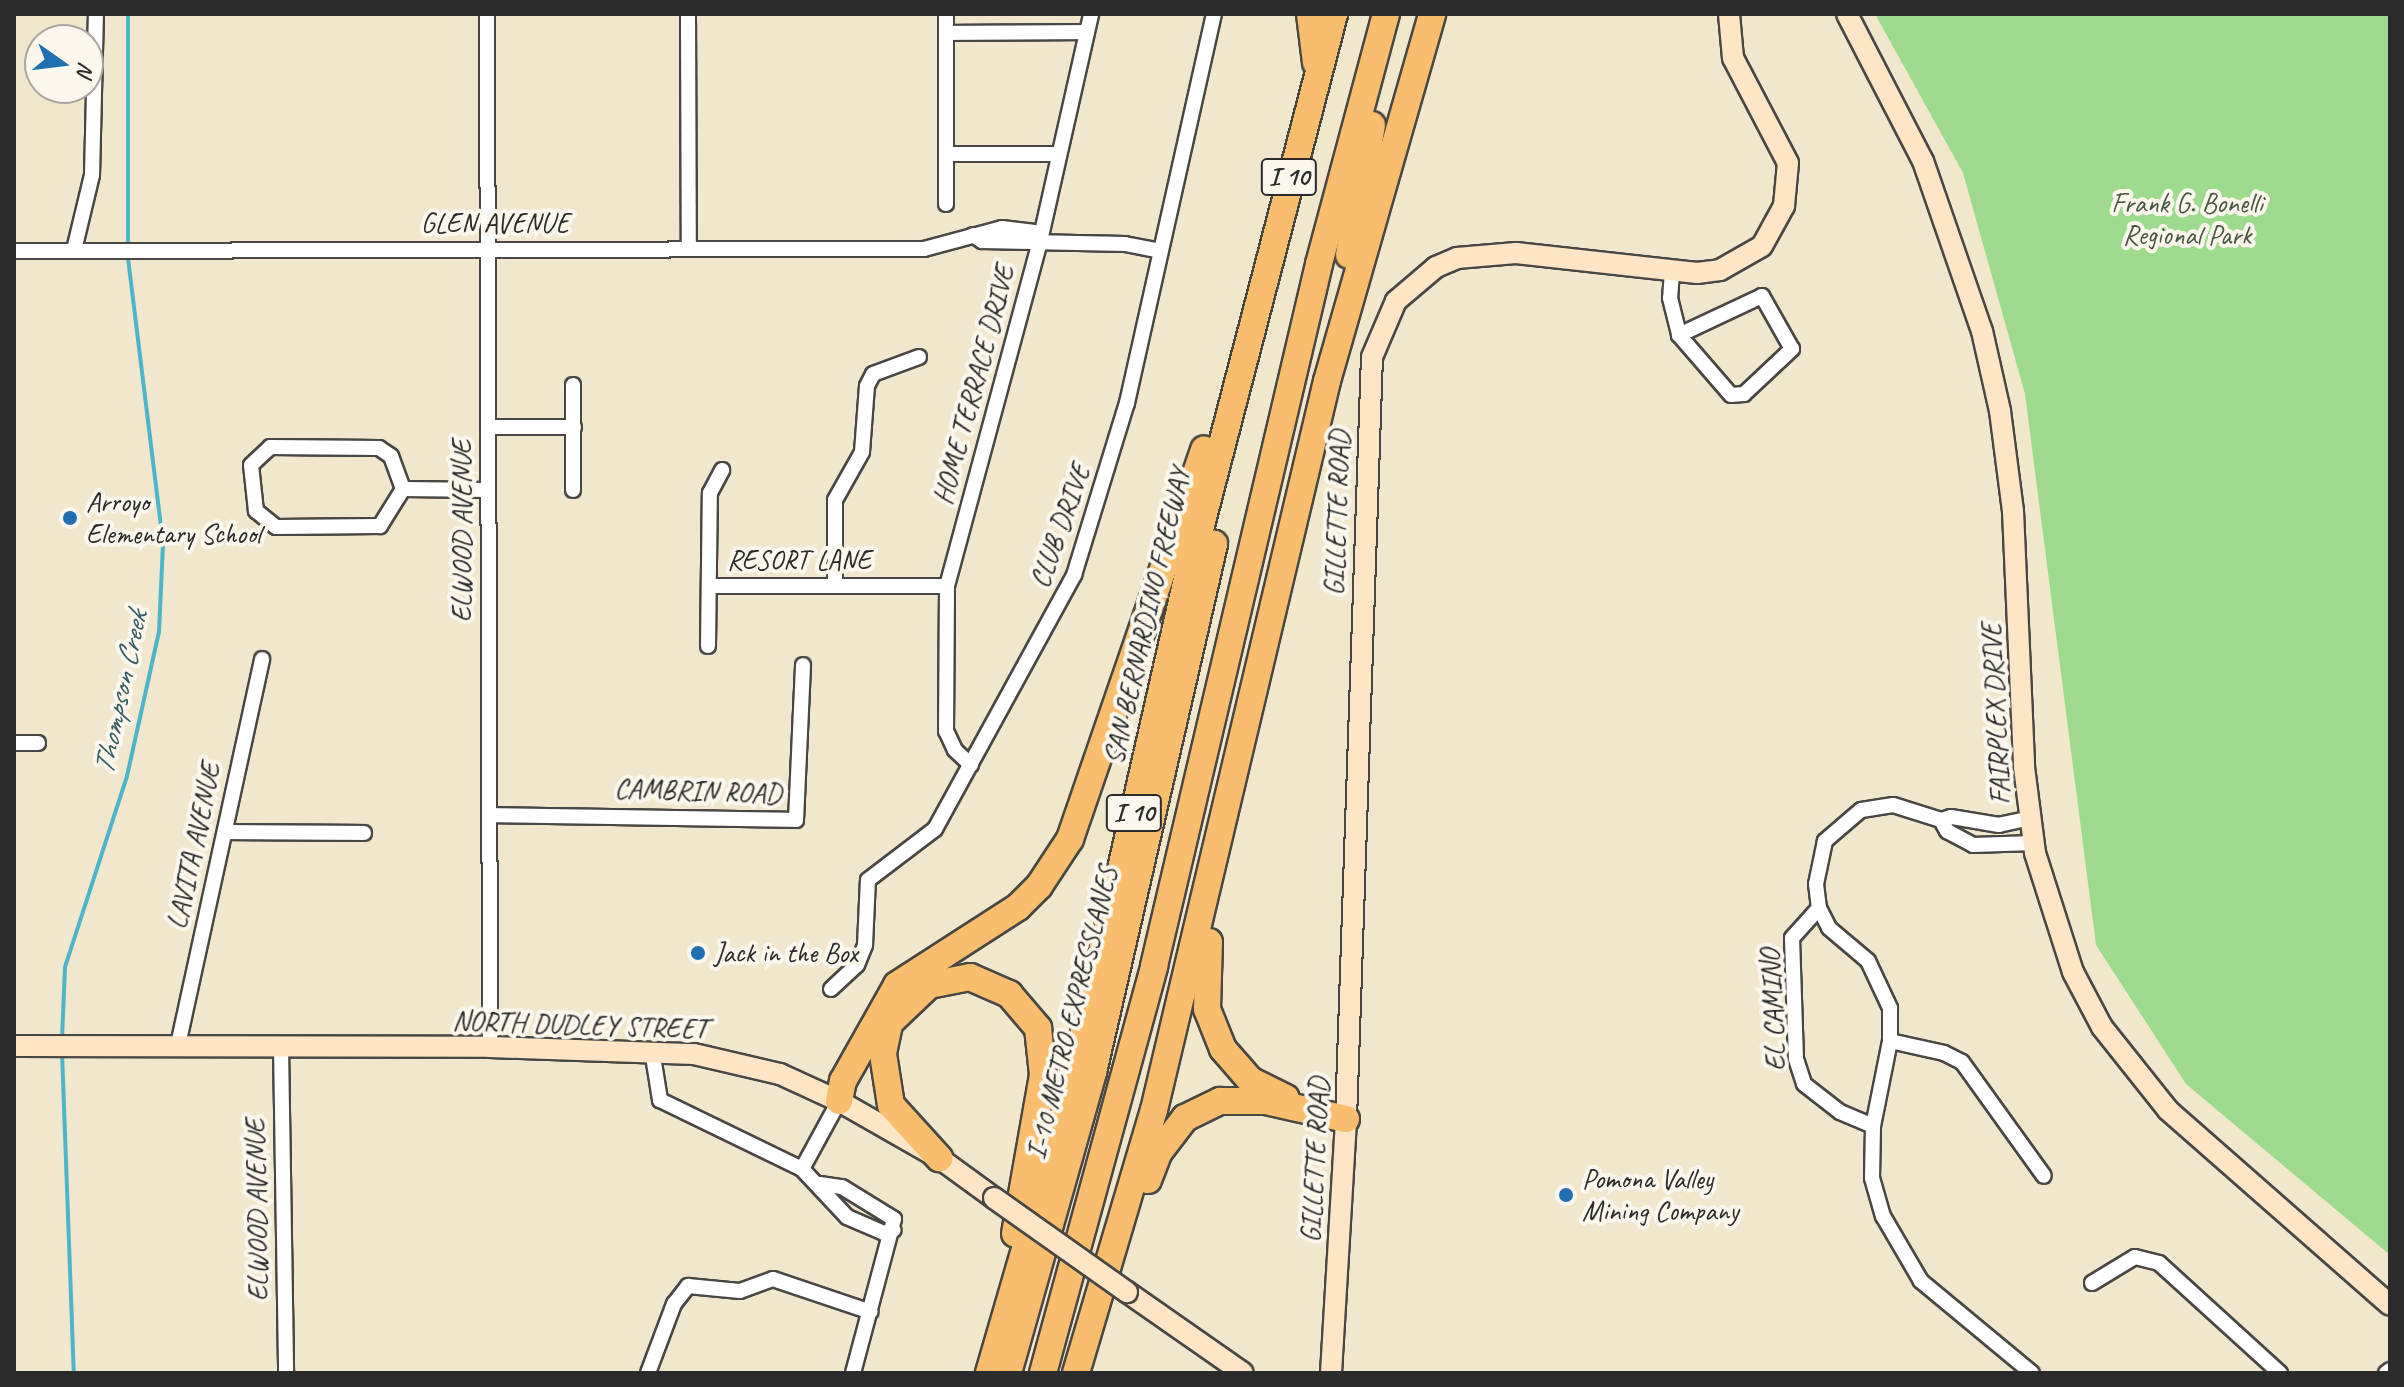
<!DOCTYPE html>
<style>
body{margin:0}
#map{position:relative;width:2404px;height:1387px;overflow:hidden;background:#f1e7cd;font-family:Caveat,sans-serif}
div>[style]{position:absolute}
.green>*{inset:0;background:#9dda8e}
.stream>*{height:4px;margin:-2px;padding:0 2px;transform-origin:2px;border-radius:2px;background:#4cb5c9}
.roads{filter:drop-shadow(2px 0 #494743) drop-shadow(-2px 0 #494743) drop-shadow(0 2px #494743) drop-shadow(0 -2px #494743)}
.street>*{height:14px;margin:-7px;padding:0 7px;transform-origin:7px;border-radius:7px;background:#fff}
.secondary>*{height:20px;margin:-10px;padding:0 10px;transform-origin:10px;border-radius:10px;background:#fde5c5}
.highway>*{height:26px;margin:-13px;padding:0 13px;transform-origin:13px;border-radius:13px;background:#f9be6d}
.bridges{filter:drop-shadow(2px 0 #494743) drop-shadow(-2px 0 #494743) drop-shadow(0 2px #494743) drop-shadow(0 -2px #494743)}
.secondary-bridge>*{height:20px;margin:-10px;padding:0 10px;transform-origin:10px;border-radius:10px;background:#fde5c5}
.dots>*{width:22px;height:22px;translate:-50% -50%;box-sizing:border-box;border:4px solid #fbf7ec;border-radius:50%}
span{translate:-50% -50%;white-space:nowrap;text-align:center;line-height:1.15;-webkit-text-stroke:8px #fbf7ec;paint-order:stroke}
.shield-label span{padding:2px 6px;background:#fbf7ec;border:2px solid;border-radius:6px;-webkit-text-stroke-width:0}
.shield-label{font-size:26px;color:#2b2b2b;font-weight:700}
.park-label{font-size:28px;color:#485744}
.street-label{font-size:28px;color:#2b2b2b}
.poi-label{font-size:28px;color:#2b2b2b}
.left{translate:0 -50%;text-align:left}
.water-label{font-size:30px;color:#375b62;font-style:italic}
.frame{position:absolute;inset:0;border:16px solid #2b2b2b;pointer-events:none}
.north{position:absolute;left:24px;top:24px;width:80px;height:80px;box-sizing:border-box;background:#fbf7ec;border:2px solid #a8a59f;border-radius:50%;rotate:104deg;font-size:22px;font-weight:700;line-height:32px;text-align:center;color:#2b2b2b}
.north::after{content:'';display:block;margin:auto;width:28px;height:36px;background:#1f6fb2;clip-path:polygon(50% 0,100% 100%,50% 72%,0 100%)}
</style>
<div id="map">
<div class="green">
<div style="clip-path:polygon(1875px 14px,2390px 14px,2390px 1255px,2186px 1084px,2096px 945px,2025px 394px,1963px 173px)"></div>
</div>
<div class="stream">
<div style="left:128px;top:247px;width:233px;rotate:-90deg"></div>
<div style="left:62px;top:1039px;width:72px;rotate:-87.6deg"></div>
<div style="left:65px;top:967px;width:201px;rotate:-72deg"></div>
<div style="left:127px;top:776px;width:148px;rotate:-77.5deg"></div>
<div style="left:159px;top:632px;width:89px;rotate:-87.4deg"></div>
<div style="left:163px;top:543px;width:289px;rotate:-97deg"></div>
<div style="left:62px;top:1052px;width:321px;rotate:87.9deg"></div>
</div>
<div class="roads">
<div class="street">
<div style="left:487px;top:14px;width:1033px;rotate:89.83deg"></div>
<div style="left:688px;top:14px;width:234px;rotate:89.8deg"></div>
<div style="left:946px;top:33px;width:141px;rotate:-0.4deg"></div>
<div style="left:946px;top:154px;width:113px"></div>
<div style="left:946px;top:204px;width:190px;rotate:-90deg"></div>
<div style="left:973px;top:235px;width:11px;rotate:34deg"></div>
<div style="left:982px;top:241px;width:143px;rotate:1.2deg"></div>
<div style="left:1125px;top:244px;width:36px;rotate:11deg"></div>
<div style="left:74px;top:250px;width:77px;rotate:-76.5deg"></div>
<div style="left:92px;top:175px;width:161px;rotate:-88.6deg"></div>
<div style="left:14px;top:251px;width:910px;rotate:-0.13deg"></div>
<div style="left:924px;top:249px;width:81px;rotate:-15.1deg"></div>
<div style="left:1002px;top:228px;width:31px;rotate:7deg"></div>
<div style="left:1033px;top:232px;width:11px;rotate:52deg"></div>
<div style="left:1672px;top:271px;width:27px;rotate:94deg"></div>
<div style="left:1670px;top:298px;width:38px;rotate:76deg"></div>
<div style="left:1679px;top:335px;width:79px;rotate:49.1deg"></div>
<div style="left:1731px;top:395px;width:13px;rotate:-4deg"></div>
<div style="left:1744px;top:394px;width:66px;rotate:-43.2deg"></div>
<div style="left:1792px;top:349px;width:61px;rotate:-119.5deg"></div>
<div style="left:1762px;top:296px;width:92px;rotate:154.8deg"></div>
<div style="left:488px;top:427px;width:86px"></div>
<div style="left:270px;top:447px;width:109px;rotate:0.5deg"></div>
<div style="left:379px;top:448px;width:14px;rotate:34deg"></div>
<div style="left:391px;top:456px;width:35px;rotate:70deg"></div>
<div style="left:403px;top:489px;width:44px;rotate:121.9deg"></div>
<div style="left:380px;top:526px;width:104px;rotate:179.4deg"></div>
<div style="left:276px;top:527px;width:26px;rotate:-141deg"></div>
<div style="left:256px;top:511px;width:46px;rotate:-96.2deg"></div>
<div style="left:251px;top:465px;width:26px;rotate:-43deg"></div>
<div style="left:403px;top:489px;width:85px;rotate:0.7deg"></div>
<div style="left:573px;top:490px;width:105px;rotate:-90deg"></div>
<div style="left:710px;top:586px;width:237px"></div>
<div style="left:835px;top:586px;width:86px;rotate:-90deg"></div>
<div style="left:835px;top:500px;width:55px;rotate:-60.6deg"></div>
<div style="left:862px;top:452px;width:66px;rotate:-85.7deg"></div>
<div style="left:867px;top:386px;width:13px;rotate:-63deg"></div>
<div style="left:873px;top:374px;width:49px;rotate:-20.3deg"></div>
<div style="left:708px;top:646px;width:153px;rotate:-89.3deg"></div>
<div style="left:710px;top:493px;width:26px;rotate:-62deg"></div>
<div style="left:14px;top:743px;width:24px"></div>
<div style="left:971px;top:765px;width:22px;rotate:-137deg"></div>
<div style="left:955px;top:750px;width:21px;rotate:-115deg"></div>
<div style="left:946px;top:731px;width:145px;rotate:-89.6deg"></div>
<div style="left:947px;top:586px;width:357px;rotate:-74.9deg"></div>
<div style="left:1040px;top:241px;width:233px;rotate:-77.3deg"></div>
<div style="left:491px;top:815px;width:305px;rotate:0.9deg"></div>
<div style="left:796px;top:820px;width:155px;rotate:-87.4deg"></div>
<div style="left:2031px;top:818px;width:33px;rotate:168deg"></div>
<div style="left:1999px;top:825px;width:49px;rotate:-170.5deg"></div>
<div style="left:1951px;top:817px;width:10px;rotate:163deg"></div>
<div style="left:1941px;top:820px;width:50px;rotate:-162.6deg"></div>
<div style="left:1893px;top:805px;width:32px;rotate:171deg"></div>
<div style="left:1861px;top:810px;width:48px;rotate:139.3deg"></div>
<div style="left:1825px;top:841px;width:44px;rotate:101.8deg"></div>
<div style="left:1816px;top:884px;width:24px;rotate:83deg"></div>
<div style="left:1819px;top:908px;width:22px;rotate:63deg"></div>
<div style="left:1829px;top:928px;width:51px;rotate:40.2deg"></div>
<div style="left:1868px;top:961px;width:52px;rotate:64.9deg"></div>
<div style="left:1890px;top:1008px;width:33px;rotate:90deg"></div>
<div style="left:1890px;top:1041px;width:87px;rotate:101.3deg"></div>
<div style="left:1873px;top:1126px;width:52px;rotate:91.1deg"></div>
<div style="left:1872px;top:1178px;width:40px;rotate:74deg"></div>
<div style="left:1883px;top:1216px;width:75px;rotate:59.7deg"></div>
<div style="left:1921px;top:1281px;width:144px;rotate:39.7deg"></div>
<div style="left:1941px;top:820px;width:13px;rotate:61deg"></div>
<div style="left:1947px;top:831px;width:30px;rotate:28deg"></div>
<div style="left:1973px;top:845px;width:61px;rotate:-1.9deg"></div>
<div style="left:225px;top:832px;width:139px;rotate:0.4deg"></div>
<div style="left:1819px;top:908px;width:40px;rotate:132deg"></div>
<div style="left:1792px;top:938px;width:121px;rotate:88.1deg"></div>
<div style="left:1796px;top:1059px;width:26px;rotate:72deg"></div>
<div style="left:1804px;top:1084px;width:46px;rotate:37.9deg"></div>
<div style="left:1840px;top:1112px;width:36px;rotate:23deg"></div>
<div style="left:831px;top:989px;width:35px;rotate:-43deg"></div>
<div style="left:857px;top:965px;width:22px;rotate:-68deg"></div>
<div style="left:865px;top:945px;width:65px;rotate:-87.4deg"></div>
<div style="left:868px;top:880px;width:84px;rotate:-37.3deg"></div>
<div style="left:935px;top:829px;width:290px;rotate:-61.3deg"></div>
<div style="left:1074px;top:575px;width:180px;rotate:-72.9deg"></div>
<div style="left:1127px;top:403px;width:399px;rotate:-77.4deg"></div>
<div style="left:1890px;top:1041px;width:55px;rotate:12.5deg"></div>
<div style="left:1944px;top:1053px;width:20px;rotate:27deg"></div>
<div style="left:1962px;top:1062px;width:140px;rotate:54.3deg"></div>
<div style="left:178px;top:1045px;width:395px;rotate:-77.7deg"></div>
<div style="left:281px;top:1046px;width:327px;rotate:89.1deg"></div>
<div style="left:652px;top:1050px;width:51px;rotate:80.9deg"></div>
<div style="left:660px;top:1100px;width:158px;rotate:25.9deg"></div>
<div style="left:802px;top:1169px;width:66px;rotate:46.8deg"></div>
<div style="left:847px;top:1217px;width:40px;rotate:23.4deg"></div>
<div style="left:884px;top:1233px;width:10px;rotate:-17deg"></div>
<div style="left:802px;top:1169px;width:77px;rotate:-61.4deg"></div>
<div style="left:820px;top:1184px;width:22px;rotate:8deg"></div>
<div style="left:842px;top:1187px;width:61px;rotate:31.6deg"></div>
<div style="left:894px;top:1219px;width:159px;rotate:104.9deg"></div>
<div style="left:2092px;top:1283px;width:50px;rotate:-31.2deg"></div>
<div style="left:2135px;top:1257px;width:25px;rotate:14deg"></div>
<div style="left:2159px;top:1263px;width:164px;rotate:42.3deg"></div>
<div style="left:648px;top:1373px;width:74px;rotate:-69.4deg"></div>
<div style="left:674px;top:1304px;width:23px;rotate:-52deg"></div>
<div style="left:688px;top:1286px;width:52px;rotate:5.5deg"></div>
<div style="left:740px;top:1291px;width:35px;rotate:-20deg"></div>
<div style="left:773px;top:1279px;width:103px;rotate:18.6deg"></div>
<div style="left:2386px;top:1373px;width:5px;rotate:-37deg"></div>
</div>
<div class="secondary">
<div style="left:1847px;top:14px;width:165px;rotate:62.7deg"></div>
<div style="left:1923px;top:161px;width:180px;rotate:70.9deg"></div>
<div style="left:1982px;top:331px;width:82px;rotate:77.3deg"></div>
<div style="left:2000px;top:411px;width:101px;rotate:82.6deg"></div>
<div style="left:2013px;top:511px;width:256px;rotate:87.5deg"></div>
<div style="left:2024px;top:767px;width:87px;rotate:82.7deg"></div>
<div style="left:2035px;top:853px;width:125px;rotate:72.3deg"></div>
<div style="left:2073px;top:972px;width:62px;rotate:62.2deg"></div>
<div style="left:2102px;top:1027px;width:106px;rotate:51.5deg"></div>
<div style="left:2168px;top:1110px;width:295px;rotate:41.3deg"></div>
<div style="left:14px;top:1046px;width:476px;rotate:0.1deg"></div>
<div style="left:490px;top:1047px;width:204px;rotate:2deg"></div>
<div style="left:694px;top:1054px;width:88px;rotate:13.1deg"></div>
<div style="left:780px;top:1074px;width:65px;rotate:24.6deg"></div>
<div style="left:839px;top:1101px;width:115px;rotate:29.7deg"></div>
<div style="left:939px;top:1158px;width:68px;rotate:36deg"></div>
<div style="left:1127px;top:1292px;width:141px;rotate:34.9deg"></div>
<div style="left:1331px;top:1373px;width:254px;rotate:-86.6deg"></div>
<div style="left:1346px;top:1119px;width:762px;rotate:-88.05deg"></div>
<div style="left:1372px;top:357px;width:61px;rotate:-66.8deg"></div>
<div style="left:1396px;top:301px;width:52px;rotate:-40.4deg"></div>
<div style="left:1436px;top:267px;width:23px;rotate:-23deg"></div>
<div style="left:1457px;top:258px;width:59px;rotate:-4.8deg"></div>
<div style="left:1516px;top:253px;width:182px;rotate:6.3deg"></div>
<div style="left:1697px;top:273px;width:23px;rotate:-7deg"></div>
<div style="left:1720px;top:270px;width:48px;rotate:-29.7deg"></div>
<div style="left:1762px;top:246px;width:46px;rotate:-61.2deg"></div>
<div style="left:1784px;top:206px;width:43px;rotate:-84.7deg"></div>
<div style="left:1788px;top:163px;width:119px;rotate:-117.6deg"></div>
<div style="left:1733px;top:58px;width:44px;rotate:-95.2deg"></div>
</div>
<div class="highway">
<div style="left:1310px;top:14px;width:49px;rotate:83deg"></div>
<div style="left:1349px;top:255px;width:132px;rotate:-80deg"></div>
<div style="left:1209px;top:942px;width:67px;rotate:91.7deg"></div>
<div style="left:1207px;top:1009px;width:43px;rotate:68.2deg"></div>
<div style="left:1223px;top:1049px;width:41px;rotate:48.9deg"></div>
<div style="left:1250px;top:1080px;width:40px;rotate:26.6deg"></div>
<div style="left:890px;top:1020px;width:35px;rotate:102deg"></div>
<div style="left:883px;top:1054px;width:52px;rotate:81.1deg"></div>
<div style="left:891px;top:1105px;width:72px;rotate:47.8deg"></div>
<div style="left:887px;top:1025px;width:58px;rotate:-43.6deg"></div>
<div style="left:929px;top:985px;width:42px;rotate:-11deg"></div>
<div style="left:970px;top:977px;width:43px;rotate:23.6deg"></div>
<div style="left:1009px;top:994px;width:45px;rotate:49.5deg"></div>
<div style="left:1038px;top:1028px;width:47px;rotate:83.9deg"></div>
<div style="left:1043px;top:1075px;width:161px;rotate:100deg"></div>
<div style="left:839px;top:1101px;width:20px;rotate:-79deg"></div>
<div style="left:843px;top:1081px;width:110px;rotate:-60.6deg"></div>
<div style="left:897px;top:985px;width:144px;rotate:-32.8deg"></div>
<div style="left:1018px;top:907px;width:30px;rotate:-45deg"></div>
<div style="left:1039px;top:886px;width:56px;rotate:-56.6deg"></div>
<div style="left:1070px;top:839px;width:412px;rotate:-71deg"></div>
<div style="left:1148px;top:1180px;width:30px;rotate:-69deg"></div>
<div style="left:1159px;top:1152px;width:43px;rotate:-52.6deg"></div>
<div style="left:1185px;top:1118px;width:39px;rotate:-26deg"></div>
<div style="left:1220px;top:1101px;width:46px"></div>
<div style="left:1266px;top:1101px;width:82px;rotate:12.7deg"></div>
<div style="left:989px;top:1373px;width:287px;rotate:-73.8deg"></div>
<div style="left:1069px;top:1097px;width:535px;rotate:-77.16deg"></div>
<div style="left:1188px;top:575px;width:580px;rotate:-75.41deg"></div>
<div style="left:1008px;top:1373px;width:313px;rotate:-74.2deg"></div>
<div style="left:1093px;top:1072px;width:542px;rotate:-77.09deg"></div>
<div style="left:1043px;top:1373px;width:422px;rotate:-74.7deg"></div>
<div style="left:1154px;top:966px;width:721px;rotate:-76.77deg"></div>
<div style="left:1319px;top:264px;width:259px;rotate:-75deg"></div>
<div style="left:1076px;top:1373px;width:274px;rotate:-73.5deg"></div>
<div style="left:1154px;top:1110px;width:749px;rotate:-76.65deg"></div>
<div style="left:1327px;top:381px;width:382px;rotate:-74deg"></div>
</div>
</div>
<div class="bridges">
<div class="secondary-bridge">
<div style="left:994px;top:1198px;width:163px;rotate:35.3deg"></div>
</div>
</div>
<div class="dots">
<div style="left:70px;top:518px;background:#1f6fb2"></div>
<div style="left:698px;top:953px;background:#1f6fb2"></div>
<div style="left:1566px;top:1195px;background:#1f6fb2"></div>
</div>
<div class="shield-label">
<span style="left:1289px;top:177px">I 10</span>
<span style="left:1134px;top:813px">I 10</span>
</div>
<div class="park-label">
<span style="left:2187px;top:219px">Frank G. Bonelli<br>Regional Park</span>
</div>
<div class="street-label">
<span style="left:495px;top:223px">GLEN AVENUE</span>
<span style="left:974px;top:385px;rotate:-75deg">HOME TERRACE DRIVE</span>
<span style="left:1337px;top:513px;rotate:-88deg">GILLETTE ROAD</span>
<span style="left:1060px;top:526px;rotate:-70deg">CLUB DRIVE</span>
<span style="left:462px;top:531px;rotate:-90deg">ELWOOD AVENUE</span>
<span style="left:799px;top:560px">RESORT LANE</span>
<span style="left:1147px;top:616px;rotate:-77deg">SAN BERNARDINO FREEWAY</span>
<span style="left:1996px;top:714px;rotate:-93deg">FAIRPLEX DRIVE</span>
<span style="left:698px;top:791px;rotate:2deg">CAMBRIN ROAD</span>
<span style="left:194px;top:846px;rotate:-78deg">LAVITA AVENUE</span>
<span style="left:1773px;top:1010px;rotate:-93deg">EL CAMINO</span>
<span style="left:1072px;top:1013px;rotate:-76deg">I-10 METRO EXPRESSLANES</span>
<span style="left:580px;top:1025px;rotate:2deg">NORTH DUDLEY STREET</span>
<span style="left:1315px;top:1160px;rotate:-87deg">GILLETTE ROAD</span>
<span style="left:257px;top:1210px;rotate:-91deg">ELWOOD AVENUE</span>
</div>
<div class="poi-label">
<span class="left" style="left:86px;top:518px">Arroyo<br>Elementary School</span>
<span class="left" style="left:714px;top:953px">Jack in the Box</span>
<span class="left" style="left:1582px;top:1195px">Pomona Valley<br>Mining Company</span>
</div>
<div class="water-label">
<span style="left:120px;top:693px;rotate:-78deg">Thompson Creek</span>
</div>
<div class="frame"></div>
<div class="north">N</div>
</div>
